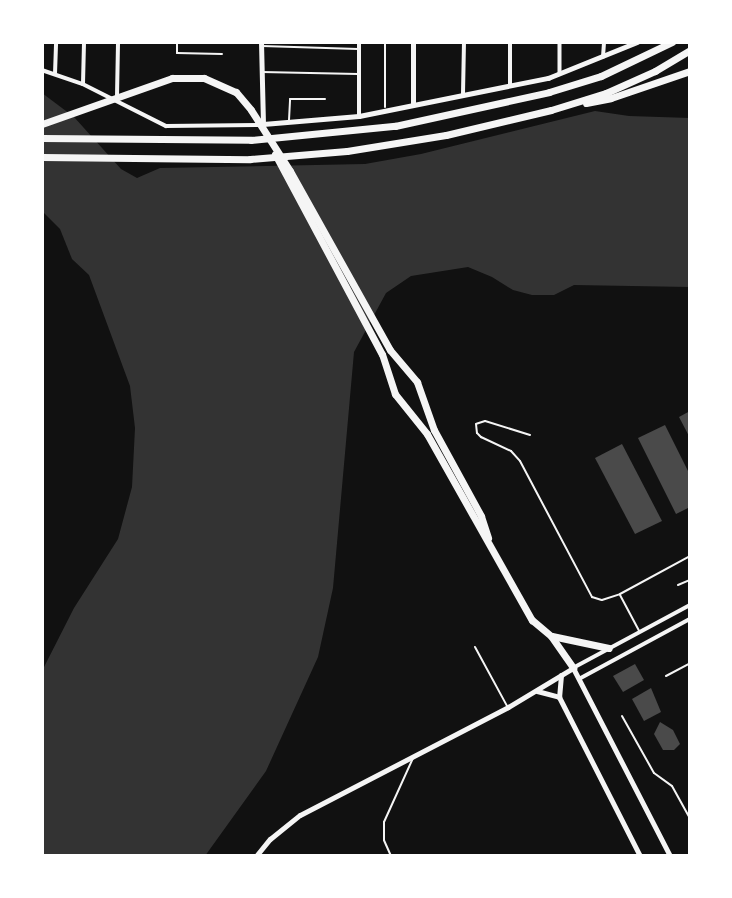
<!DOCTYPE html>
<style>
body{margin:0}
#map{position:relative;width:732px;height:898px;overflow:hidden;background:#111;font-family:Jost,sans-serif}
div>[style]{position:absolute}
.water>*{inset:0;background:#333}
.building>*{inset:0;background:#4a4a4a}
.path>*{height:2px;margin:-1px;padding:0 1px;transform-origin:1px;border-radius:1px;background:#f5f5f5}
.service>*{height:2px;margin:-1px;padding:0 1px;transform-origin:1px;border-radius:1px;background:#f5f5f5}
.minor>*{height:3.5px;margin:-1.75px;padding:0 1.75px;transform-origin:1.75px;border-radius:1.75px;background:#f5f5f5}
.tertiary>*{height:5px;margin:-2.5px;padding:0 2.5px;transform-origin:2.5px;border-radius:2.5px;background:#f5f5f5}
.motorway>*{height:7px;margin:-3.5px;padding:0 3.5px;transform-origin:3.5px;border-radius:3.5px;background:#f5f5f5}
span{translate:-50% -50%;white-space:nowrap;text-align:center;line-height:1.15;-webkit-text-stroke:6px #fff;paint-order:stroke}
.frame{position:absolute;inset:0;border:44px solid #fff;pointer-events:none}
</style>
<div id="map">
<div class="water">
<div style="clip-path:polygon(42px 93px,74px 117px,121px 169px,137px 178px,160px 168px,365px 164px,421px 154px,595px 111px,629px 116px,690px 118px,690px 287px,574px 285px,554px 295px,532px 295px,513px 290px,492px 277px,468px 267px,411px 276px,386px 293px,354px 352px,333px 588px,318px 657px,266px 771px,205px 856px,42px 856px,42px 671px,74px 608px,118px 539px,132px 487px,135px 428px,130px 386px,89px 275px,72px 259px,60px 229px,42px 211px)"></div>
</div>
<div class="building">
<div style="clip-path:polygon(690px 411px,690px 438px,679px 417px)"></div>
<div style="clip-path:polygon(665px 425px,690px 475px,690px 507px,676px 514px,638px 438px)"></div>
<div style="clip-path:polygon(622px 444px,662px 521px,635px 534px,595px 458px)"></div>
<div style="clip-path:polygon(635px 664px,644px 680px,623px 692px,613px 676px)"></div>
<div style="clip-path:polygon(651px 688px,661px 712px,644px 721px,632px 699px)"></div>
<div style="clip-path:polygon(660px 722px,673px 730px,680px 744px,674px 750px,663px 750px,654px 734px)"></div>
</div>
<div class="path">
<div style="left:666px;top:676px;width:27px;rotate:-28deg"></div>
</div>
<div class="service">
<div style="left:177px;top:42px;width:11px;rotate:90deg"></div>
<div style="left:177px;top:53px;width:45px;rotate:1.3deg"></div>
<div style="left:262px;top:46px;width:96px;rotate:1.8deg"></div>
<div style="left:262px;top:72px;width:96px;rotate:1.2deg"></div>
<div style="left:385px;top:107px;width:65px;rotate:-90deg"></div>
<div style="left:289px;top:120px;width:21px;rotate:-87deg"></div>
<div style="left:290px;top:99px;width:35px"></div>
<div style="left:530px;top:435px;width:47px;rotate:-162.7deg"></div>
<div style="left:485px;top:421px;width:9px;rotate:162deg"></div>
<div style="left:476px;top:424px;width:9px;rotate:84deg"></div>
<div style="left:477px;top:433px;width:6px;rotate:45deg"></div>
<div style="left:481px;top:437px;width:33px;rotate:25deg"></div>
<div style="left:511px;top:451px;width:13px;rotate:48deg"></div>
<div style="left:520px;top:461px;width:154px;rotate:62.1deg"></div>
<div style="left:592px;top:597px;width:10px;rotate:17deg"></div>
<div style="left:602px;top:600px;width:19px;rotate:-18deg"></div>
<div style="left:620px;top:594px;width:80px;rotate:-28.5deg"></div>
<div style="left:678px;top:585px;width:13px;rotate:-23deg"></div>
<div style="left:620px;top:595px;width:40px;rotate:62deg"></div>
<div style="left:475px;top:647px;width:67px;rotate:61.5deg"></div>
<div style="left:622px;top:716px;width:65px;rotate:60.7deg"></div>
<div style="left:654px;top:773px;width:22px;rotate:36deg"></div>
<div style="left:672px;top:786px;width:38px;rotate:61deg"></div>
<div style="left:391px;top:856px;width:17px;rotate:-114deg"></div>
<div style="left:384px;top:840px;width:18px;rotate:-90deg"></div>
<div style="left:384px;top:822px;width:70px;rotate:-65.6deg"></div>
</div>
<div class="minor">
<div style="left:560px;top:42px;width:30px;rotate:90deg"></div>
<div style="left:603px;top:57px;width:15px;rotate:-86deg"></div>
<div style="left:42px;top:70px;width:43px;rotate:18.9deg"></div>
<div style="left:83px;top:84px;width:93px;rotate:26.8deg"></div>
<div style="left:166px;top:126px;width:93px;rotate:-0.6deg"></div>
<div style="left:55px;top:74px;width:32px;rotate:-88deg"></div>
<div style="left:83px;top:84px;width:42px;rotate:-88.6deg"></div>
<div style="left:510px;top:85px;width:43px;rotate:-90deg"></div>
<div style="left:463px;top:94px;width:52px;rotate:-88.9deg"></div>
<div style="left:117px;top:96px;width:54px;rotate:-88.9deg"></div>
<div style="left:359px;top:116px;width:74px;rotate:-90deg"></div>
<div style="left:573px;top:668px;width:133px;rotate:-28.3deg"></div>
<div style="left:579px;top:679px;width:126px;rotate:-28.4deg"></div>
</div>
<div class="tertiary">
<div style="left:261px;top:42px;width:82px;rotate:88.6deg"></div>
<div style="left:263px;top:124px;width:96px;rotate:-4.8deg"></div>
<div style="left:359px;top:116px;width:193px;rotate:-11.4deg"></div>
<div style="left:548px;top:78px;width:96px;rotate:-22deg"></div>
<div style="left:413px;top:42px;width:62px;rotate:90deg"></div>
<div style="left:561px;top:675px;width:22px;rotate:95deg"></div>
<div style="left:559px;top:697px;width:178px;rotate:63deg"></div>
<div style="left:537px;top:691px;width:23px;rotate:15deg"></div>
<div style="left:256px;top:856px;width:22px;rotate:-51deg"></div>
<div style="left:270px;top:839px;width:38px;rotate:-39deg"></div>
<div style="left:300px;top:815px;width:234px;rotate:-27.4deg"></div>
<div style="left:508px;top:707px;width:76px;rotate:-31deg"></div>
<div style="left:573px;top:668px;width:212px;rotate:62.7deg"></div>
</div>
<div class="motorway">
<div style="left:586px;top:103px;width:25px;rotate:-11deg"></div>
<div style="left:611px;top:98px;width:83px;rotate:-18.9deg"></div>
<div style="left:42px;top:124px;width:138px;rotate:-19.5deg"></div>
<div style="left:172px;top:78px;width:32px"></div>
<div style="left:204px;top:78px;width:35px;rotate:24deg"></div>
<div style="left:236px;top:92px;width:23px;rotate:50deg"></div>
<div style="left:251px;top:110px;width:72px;rotate:57.4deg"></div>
<div style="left:290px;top:171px;width:205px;rotate:60.8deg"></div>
<div style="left:390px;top:350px;width:42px;rotate:49.8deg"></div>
<div style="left:417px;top:382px;width:51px;rotate:70.5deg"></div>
<div style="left:434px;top:430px;width:98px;rotate:61.3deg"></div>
<div style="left:481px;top:516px;width:23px;rotate:72deg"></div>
<div style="left:42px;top:138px;width:209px;rotate:0.5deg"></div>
<div style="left:251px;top:140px;width:145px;rotate:-5.6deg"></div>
<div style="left:395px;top:126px;width:158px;rotate:-12.4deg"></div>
<div style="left:549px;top:92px;width:54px;rotate:-17.1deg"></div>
<div style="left:601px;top:76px;width:79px;rotate:-25.6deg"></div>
<div style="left:275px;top:154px;width:227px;rotate:61.9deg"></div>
<div style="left:382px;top:354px;width:42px;rotate:72deg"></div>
<div style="left:395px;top:394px;width:51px;rotate:51.3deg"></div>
<div style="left:427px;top:434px;width:214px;rotate:60.6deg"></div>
<div style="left:532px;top:620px;width:25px;rotate:40deg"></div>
<div style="left:551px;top:636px;width:39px;rotate:55deg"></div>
<div style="left:42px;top:157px;width:208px;rotate:0.6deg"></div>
<div style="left:250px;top:159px;width:97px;rotate:-4.7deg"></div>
<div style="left:347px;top:151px;width:100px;rotate:-9.2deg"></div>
<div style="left:446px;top:135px;width:108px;rotate:-13.4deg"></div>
<div style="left:551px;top:110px;width:58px;rotate:-17.2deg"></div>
<div style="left:606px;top:93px;width:54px;rotate:-24.2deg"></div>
<div style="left:655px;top:71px;width:41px;rotate:-31deg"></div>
<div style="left:552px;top:636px;width:58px;rotate:11.9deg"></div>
</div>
<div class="frame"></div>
</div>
